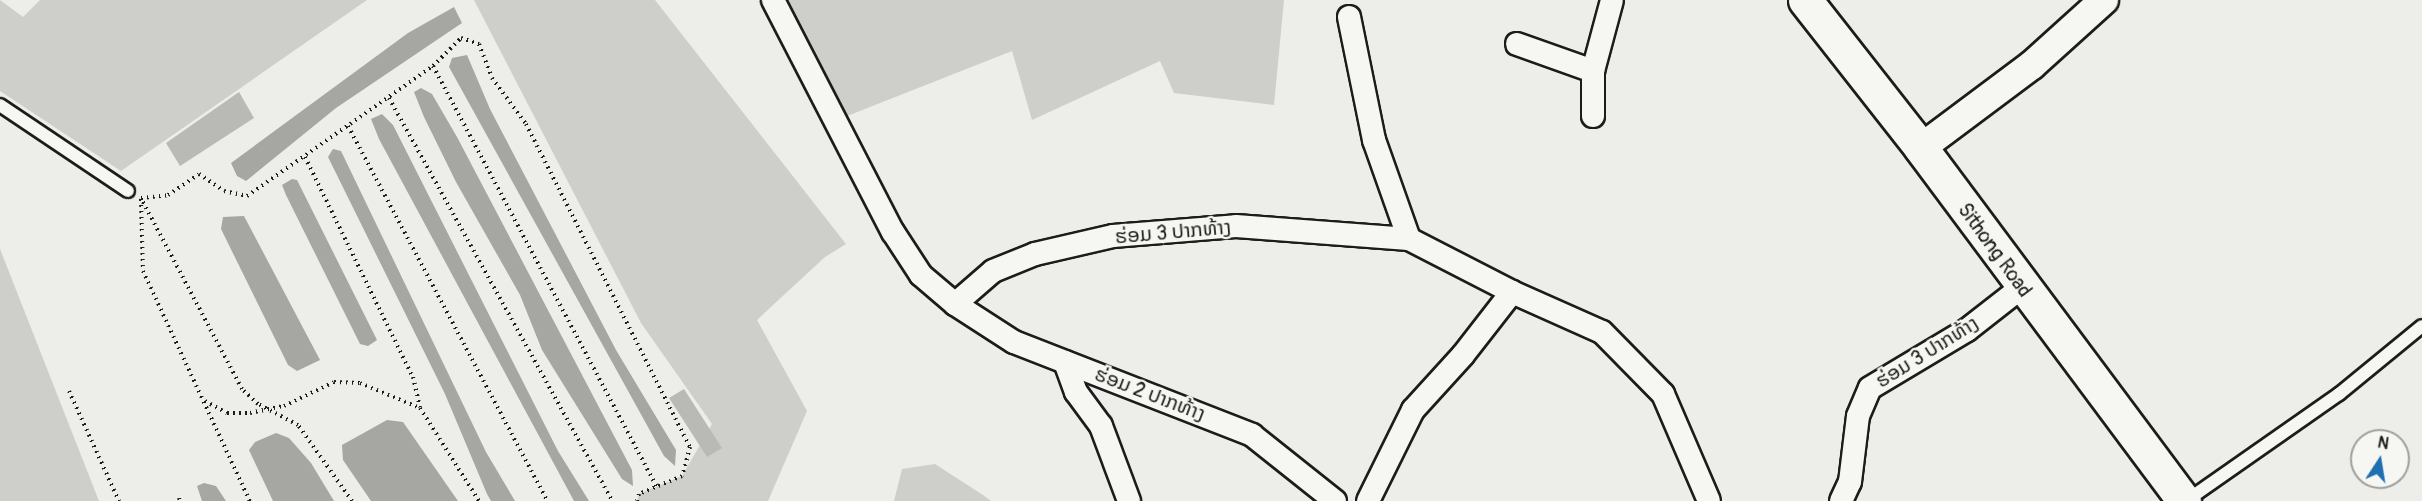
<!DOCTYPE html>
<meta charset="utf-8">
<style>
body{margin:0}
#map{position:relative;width:2422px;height:501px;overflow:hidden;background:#edede9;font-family:Pangolin,"Noto Sans Lao",sans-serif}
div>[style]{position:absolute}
.green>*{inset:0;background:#cececb}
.water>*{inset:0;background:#a6a6a3}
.building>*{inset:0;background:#b9b9b6}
.path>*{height:4px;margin-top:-2px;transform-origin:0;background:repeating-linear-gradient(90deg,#1c1c1c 0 1.5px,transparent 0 6px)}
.roads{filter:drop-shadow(2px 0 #1c1c1c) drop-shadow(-2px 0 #1c1c1c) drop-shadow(0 2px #1c1c1c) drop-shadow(0 -2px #1c1c1c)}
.service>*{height:12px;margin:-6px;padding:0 6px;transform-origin:6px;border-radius:6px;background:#f6f6f2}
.minor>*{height:22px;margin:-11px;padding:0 11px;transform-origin:11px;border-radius:11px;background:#f6f6f2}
.tertiary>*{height:28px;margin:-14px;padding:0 14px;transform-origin:14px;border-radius:14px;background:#f6f6f2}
.secondary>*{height:33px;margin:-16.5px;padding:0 16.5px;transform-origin:16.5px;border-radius:16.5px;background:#f6f6f2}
span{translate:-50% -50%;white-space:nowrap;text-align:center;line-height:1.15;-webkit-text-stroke:4.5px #f6f6f2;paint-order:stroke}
.street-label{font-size:20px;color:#1c1c1c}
.north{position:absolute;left:2350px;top:429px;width:60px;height:60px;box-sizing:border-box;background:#f6f6f2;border:2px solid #9f9f9c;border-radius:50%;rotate:12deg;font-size:16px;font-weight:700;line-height:24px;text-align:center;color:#1c1c1c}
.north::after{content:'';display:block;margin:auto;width:21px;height:27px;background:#1f6fb2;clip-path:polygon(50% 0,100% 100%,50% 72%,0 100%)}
</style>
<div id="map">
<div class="green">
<div style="clip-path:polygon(0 0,23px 17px,40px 0,367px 0,121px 171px,0 91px)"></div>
<div style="clip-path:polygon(474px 0,655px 0,846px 244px,825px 257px,757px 320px,807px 411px,768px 501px,637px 501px,639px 494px,682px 476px,712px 424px,641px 323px)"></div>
<div style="clip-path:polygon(786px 0,1284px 0,1274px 105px,1174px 93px,1160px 61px,1032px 120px,1012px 51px,837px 120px)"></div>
<div style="clip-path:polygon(0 249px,99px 501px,0 501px)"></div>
<div style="clip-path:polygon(935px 464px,983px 495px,991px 501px,894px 501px,902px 469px)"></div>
</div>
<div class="water">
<div style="clip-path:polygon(454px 7px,462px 23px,336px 108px,246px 181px,237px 176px,231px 163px,408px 33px)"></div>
<div style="clip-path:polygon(467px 55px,490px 109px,616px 350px,676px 450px,675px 466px,664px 456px,449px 67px,452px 58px)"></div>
<div style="clip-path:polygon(421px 88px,432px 94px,457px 137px,632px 470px,633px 486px,622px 479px,542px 350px,520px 295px,456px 182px,424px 117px,414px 92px)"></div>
<div style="clip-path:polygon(382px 114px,393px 125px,558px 451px,589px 501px,574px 501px,379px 139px,371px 119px)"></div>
<div style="clip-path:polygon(333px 149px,341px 151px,486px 452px,515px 501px,491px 501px,487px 494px,445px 394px,328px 157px)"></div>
<div style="clip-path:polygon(292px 179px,297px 180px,377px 340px,368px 346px,360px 344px,286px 195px,282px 185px)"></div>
<div style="clip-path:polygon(244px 216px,320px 360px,297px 371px,288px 365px,221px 229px,223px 217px)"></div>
<div style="clip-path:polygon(387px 420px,403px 422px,458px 501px,371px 501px,343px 460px,342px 445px)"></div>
<div style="clip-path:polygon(276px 433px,289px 438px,311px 463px,334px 501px,273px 501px,249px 450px,255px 442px)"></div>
<div style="clip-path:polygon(204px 483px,216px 486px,226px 501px,202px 501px,197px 486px)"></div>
</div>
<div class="building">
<div style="clip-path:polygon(239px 92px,254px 118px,180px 166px,166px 143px)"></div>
<div style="clip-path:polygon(684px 389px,722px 448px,707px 457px,669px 398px)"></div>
</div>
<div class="path">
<div style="left:433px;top:66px;width:476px;rotate:62deg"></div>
<div style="left:389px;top:98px;width:461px;rotate:61deg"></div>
<div style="left:348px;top:126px;width:425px;rotate:62deg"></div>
<div style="left:305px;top:157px;width:245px;rotate:63.9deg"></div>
<div style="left:413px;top:377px;width:31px;rotate:77deg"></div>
<div style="left:141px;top:199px;width:72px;rotate:88.4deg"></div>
<div style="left:143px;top:271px;width:254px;rotate:65.1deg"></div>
<div style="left:69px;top:391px;width:121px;rotate:65.6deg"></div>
<div style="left:205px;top:401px;width:25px;rotate:29deg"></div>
<div style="left:227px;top:413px;width:23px"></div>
<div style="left:250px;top:413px;width:35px;rotate:-12deg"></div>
<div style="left:284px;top:406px;width:55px;rotate:-25.6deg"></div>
<div style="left:334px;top:382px;width:26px;rotate:2deg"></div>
<div style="left:360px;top:383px;width:65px;rotate:22.6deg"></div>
<div style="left:420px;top:408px;width:110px;rotate:57.6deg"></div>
<div style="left:179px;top:498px;width:3px;rotate:72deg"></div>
<div style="left:352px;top:501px;width:93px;rotate:-125.4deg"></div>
<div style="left:298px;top:425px;width:45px;rotate:-152.3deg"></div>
<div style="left:258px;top:404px;width:22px;rotate:-137deg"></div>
<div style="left:242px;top:389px;width:216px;rotate:-117.9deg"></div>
<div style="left:141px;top:198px;width:27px;rotate:-6deg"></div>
<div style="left:168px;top:195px;width:37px;rotate:-34deg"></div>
<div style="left:199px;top:174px;width:30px;rotate:34deg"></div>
<div style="left:224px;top:191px;width:24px;rotate:12deg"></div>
<div style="left:247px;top:196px;width:227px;rotate:-35deg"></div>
<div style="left:433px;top:66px;width:40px;rotate:-45deg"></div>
<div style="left:461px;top:38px;width:19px;rotate:18deg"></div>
<div style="left:479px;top:44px;width:36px;rotate:69deg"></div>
<div style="left:492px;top:78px;width:57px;rotate:53.5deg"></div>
<div style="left:526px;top:124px;width:362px;rotate:63.1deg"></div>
<div style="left:690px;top:447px;width:30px;rotate:105deg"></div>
<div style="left:682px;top:476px;width:47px;rotate:157.3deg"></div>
<div style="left:639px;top:494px;width:7px;rotate:106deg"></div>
</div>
<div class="roads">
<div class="service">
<div style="left:0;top:105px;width:154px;rotate:33.9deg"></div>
<div style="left:2186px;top:501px;width:187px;rotate:-35deg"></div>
<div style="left:2339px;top:394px;width:107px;rotate:-39.3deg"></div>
</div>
<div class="minor">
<div style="left:773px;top:0;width:261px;rotate:62.7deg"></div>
<div style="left:893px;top:232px;width:51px;rotate:56.9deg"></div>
<div style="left:921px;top:275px;width:45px;rotate:40.5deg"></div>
<div style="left:955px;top:304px;width:70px;rotate:32.8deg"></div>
<div style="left:1014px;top:342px;width:256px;rotate:21.3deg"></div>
<div style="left:1252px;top:435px;width:106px;rotate:38.5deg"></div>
<div style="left:1349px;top:17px;width:126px;rotate:78.5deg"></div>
<div style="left:1374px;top:140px;width:105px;rotate:70.5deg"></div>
<div style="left:1409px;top:239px;width:116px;rotate:27.2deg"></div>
<div style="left:1512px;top:292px;width:98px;rotate:24deg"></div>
<div style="left:1602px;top:332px;width:87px;rotate:45.5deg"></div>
<div style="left:1663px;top:394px;width:116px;rotate:66.7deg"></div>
<div style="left:1517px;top:44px;width:81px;rotate:19.6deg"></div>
<div style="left:1593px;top:116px;width:45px;rotate:-90deg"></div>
<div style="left:1593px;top:71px;width:73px;rotate:-75deg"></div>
<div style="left:955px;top:304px;width:50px;rotate:-41deg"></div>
<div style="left:993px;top:271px;width:45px;rotate:-22deg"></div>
<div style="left:1035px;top:254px;width:80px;rotate:-13deg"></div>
<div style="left:1113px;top:236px;width:123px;rotate:-4.6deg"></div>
<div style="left:1236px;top:226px;width:173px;rotate:4.3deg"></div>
<div style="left:1065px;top:362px;width:32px;rotate:70deg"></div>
<div style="left:1076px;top:392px;width:42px;rotate:53.7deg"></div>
<div style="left:1101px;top:426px;width:80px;rotate:69.5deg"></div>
<div style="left:1368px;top:501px;width:102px;rotate:-63.7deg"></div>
<div style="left:1413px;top:410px;width:74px;rotate:-47.7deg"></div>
<div style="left:1463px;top:355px;width:80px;rotate:-52.1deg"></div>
<div style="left:1841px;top:501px;width:21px;rotate:-65deg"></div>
<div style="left:1850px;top:482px;width:66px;rotate:-83.1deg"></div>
<div style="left:1858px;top:416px;width:30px;rotate:-67deg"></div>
<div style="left:1870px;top:388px;width:113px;rotate:-30.9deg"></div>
<div style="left:1967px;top:330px;width:70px;rotate:-38deg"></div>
</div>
<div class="tertiary">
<div style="left:1921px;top:148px;width:139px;rotate:-36.8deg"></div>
<div style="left:2032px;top:65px;width:97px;rotate:-42.1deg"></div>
</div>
<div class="secondary">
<div style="left:1805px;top:0;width:188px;rotate:51.9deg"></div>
<div style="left:1921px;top:148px;width:440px;rotate:53.3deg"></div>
</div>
</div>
<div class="street-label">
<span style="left:1173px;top:232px;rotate:-5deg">ຮ່ອມ 3 ປາກທ້າງ</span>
<span style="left:1995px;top:250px;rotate:54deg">Sithong Road</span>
<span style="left:1927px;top:352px;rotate:-32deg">ຮ່ອມ 3 ປາກທ້າງ</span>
<span style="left:1150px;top:394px;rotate:21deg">ຮ່ອມ 2 ປາກທ້າງ</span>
</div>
<div class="north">N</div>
</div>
